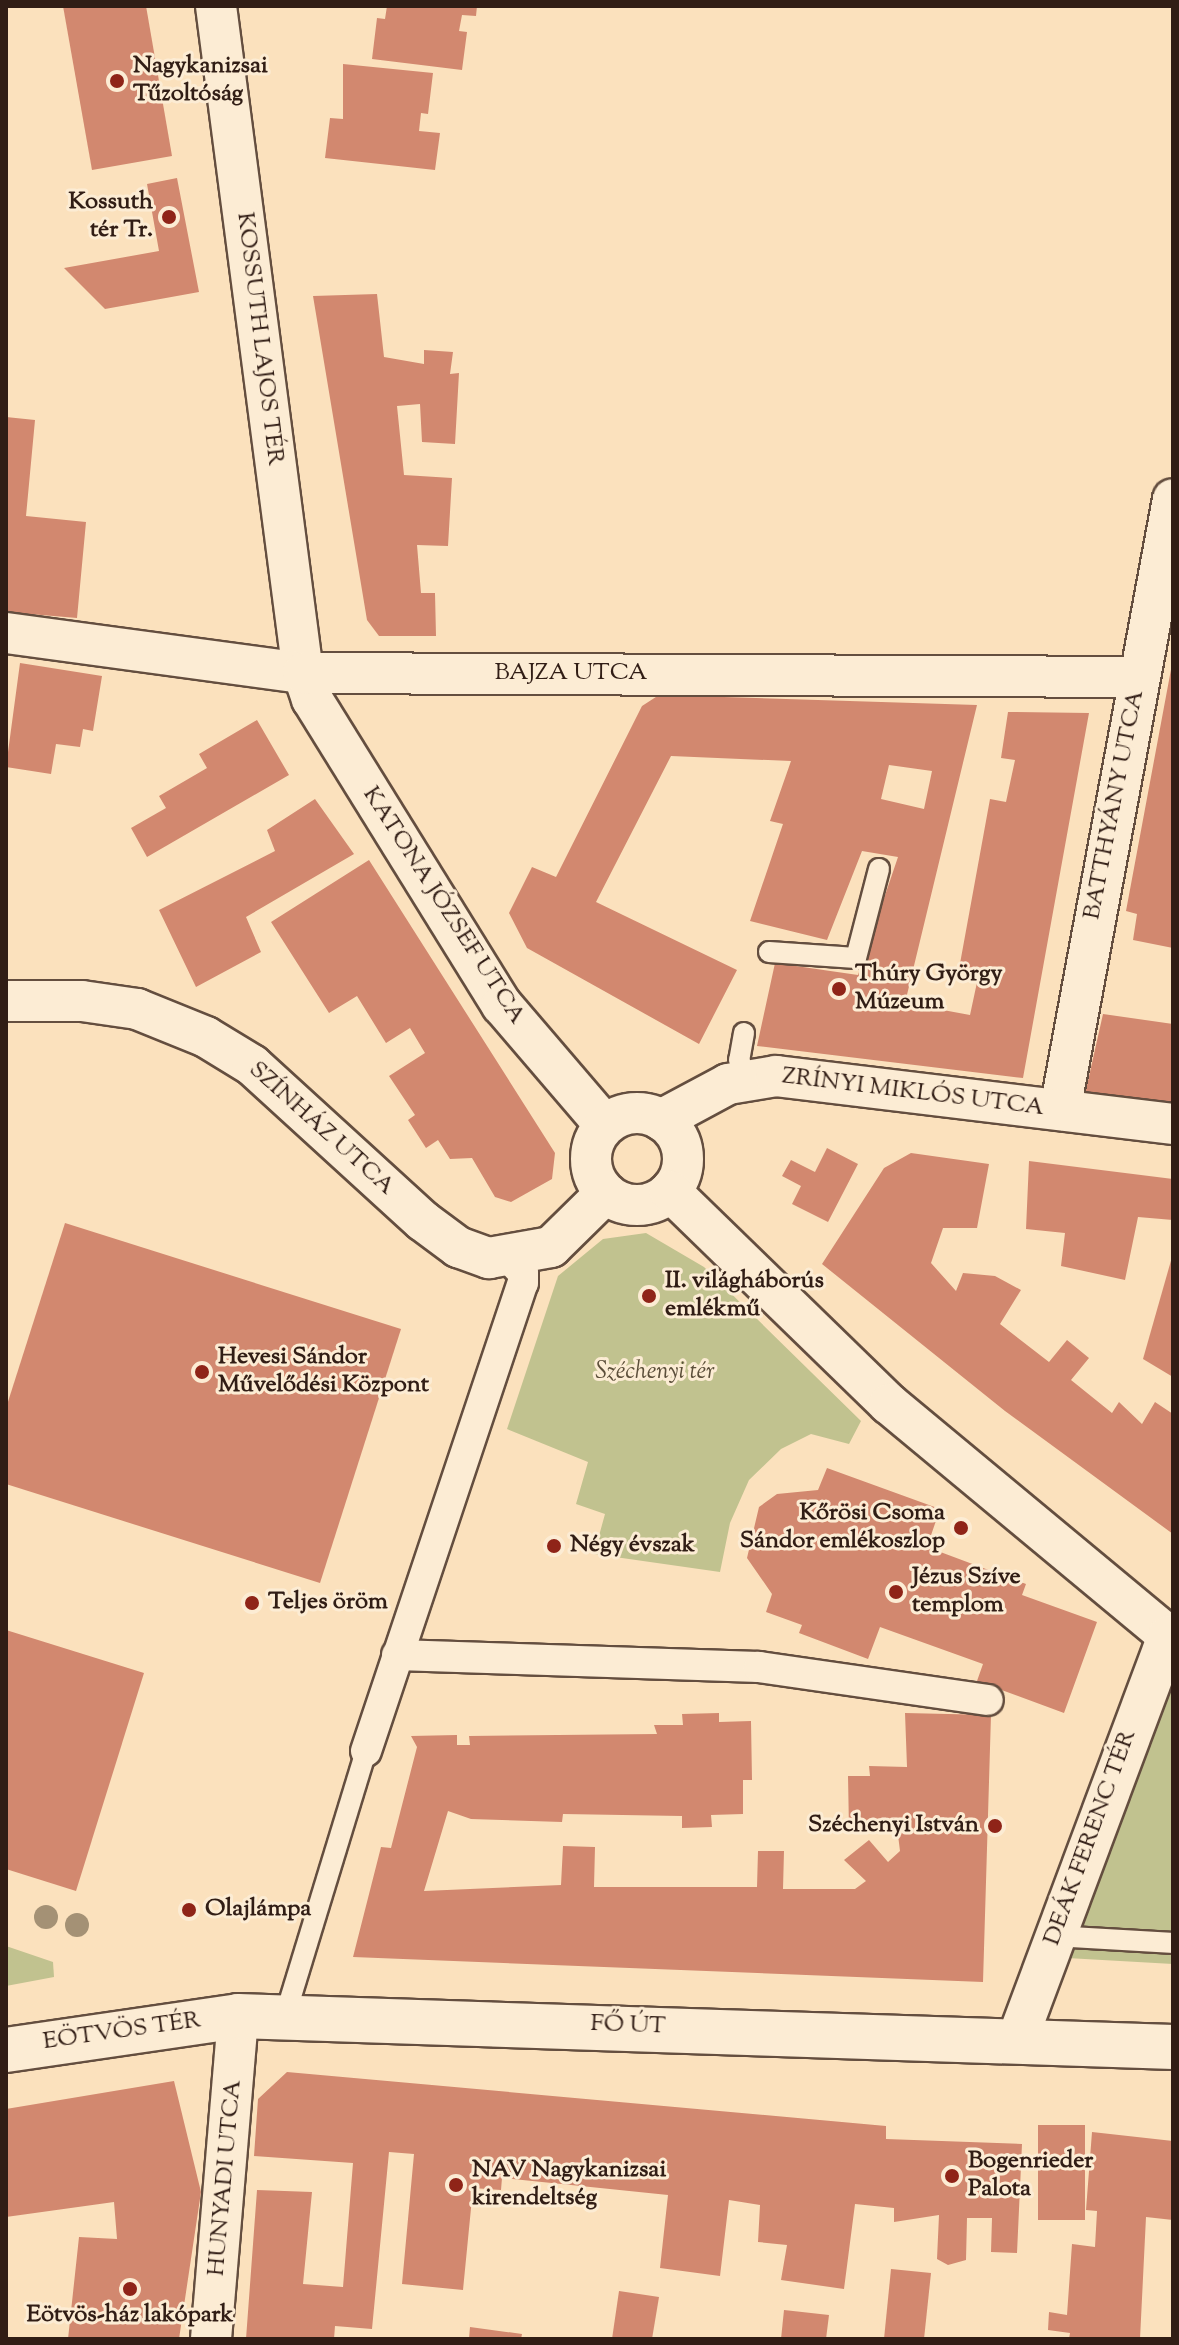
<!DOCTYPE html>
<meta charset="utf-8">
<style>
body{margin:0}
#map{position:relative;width:1179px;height:2345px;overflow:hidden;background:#fbe1bd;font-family:"Sorts Mill Goudy",serif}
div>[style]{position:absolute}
.green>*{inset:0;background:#c1c28f}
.building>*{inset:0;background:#d2886f}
.roads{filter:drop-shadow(2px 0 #644e3f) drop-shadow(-2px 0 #644e3f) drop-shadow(0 2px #644e3f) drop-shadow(0 -2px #644e3f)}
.service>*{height:20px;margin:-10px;padding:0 10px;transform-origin:10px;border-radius:10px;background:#fcecd4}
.pedestrian>*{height:30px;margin:-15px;padding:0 15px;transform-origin:15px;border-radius:15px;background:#fcecd4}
.minor>*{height:40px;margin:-20px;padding:0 20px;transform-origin:20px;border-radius:20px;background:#fcecd4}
.minor>.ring{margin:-20px;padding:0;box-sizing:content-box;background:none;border:40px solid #fcecd4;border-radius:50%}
.tertiary>*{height:44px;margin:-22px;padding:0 22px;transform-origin:22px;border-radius:22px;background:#fcecd4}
.trees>*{width:24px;height:24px;margin:-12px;border-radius:50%;background:#a49175}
.dots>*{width:22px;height:22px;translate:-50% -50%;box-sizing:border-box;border:4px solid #fcecd4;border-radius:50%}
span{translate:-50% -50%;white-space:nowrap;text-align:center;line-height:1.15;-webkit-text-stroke:6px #fcecd4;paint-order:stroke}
.poi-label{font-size:24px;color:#311d15;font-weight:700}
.left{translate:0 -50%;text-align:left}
.right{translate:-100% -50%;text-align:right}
.street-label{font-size:24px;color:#311d15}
.park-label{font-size:24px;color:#5c4f3a;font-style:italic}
.frame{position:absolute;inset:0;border:8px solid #311d15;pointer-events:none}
</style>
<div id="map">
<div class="green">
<div style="clip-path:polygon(646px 1233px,704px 1267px,861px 1421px,849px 1444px,811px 1434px,781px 1449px,749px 1480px,730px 1523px,720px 1572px,594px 1554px,605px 1514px,576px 1504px,588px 1462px,507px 1429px,558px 1276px,603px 1239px)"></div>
<div style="clip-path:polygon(1171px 1687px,1173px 1964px,1067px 1958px)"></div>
<div style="clip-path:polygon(6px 1946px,53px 1962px,54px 1977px,6px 1986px)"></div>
</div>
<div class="building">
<div style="clip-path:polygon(63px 6px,146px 6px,172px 156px,92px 170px)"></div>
<div style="clip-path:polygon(387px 6px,477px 6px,476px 16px,462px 15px,459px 31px,467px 32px,462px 70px,372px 59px,377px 18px,385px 19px)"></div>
<div style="clip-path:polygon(343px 64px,433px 73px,428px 114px,421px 113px,419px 131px,440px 133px,435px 170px,325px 158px,330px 118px,343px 119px)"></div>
<div style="clip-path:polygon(177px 178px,199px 292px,105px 309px,64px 268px,159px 251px,147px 184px)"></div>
<div style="clip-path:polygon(377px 294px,384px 357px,424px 364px,424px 350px,453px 352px,450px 374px,459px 373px,455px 444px,422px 442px,420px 404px,397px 406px,404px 475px,452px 478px,448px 546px,417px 545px,421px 593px,435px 593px,436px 636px,379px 636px,367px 620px,313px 296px)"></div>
<div style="clip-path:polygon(6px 417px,35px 420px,26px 516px,86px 522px,77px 618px,6px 612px)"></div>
<div style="clip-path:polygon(20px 663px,102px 676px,93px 731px,83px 729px,80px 747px,56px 744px,51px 774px,6px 767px)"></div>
<div style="clip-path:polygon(1172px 664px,1173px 664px,1173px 948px,1133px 940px,1137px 914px,1126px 911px)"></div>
<div style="clip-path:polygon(evenodd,659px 695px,977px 705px,905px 1003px,970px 1015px,979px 973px,959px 969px,990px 799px,1006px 802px,1015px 760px,1001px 758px,1008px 712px,1089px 713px,1023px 1078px,757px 1046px,775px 963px,858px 975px,898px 857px,862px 851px,827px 940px,750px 921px,783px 824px,770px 821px,791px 761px,671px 756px,596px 902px,737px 970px,699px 1044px,527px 948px,509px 913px,532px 867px,556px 877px,642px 706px,659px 695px,889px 765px,932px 771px,924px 809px,881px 799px,889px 765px)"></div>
<div style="clip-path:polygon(257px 720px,289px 775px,147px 857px,131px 828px,166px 808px,159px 796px,207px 768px,199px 754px)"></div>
<div style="clip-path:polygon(315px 799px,354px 854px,246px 917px,261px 952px,196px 987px,159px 910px,275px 851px,267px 830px)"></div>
<div style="clip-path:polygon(369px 860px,555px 1153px,552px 1179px,511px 1202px,495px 1197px,472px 1158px,450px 1159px,438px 1140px,426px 1148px,408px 1120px,415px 1115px,389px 1076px,425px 1053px,410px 1028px,386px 1043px,357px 996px,329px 1013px,271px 922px)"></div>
<div style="clip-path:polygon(1103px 1014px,1173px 1024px,1173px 1105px,1085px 1094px)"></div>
<div style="clip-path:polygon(827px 1148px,858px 1164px,828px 1222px,792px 1204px,801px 1186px,782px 1176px,791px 1160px,815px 1172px)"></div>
<div style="clip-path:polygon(911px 1153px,989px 1164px,977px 1228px,943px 1228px,931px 1263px,956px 1291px,963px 1273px,995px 1276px,1021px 1290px,1000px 1324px,1049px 1362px,1067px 1340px,1089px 1358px,1071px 1380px,1112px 1413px,1119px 1402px,1142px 1424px,1155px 1402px,1173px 1414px,1173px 1534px,1005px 1411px,822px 1264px,884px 1168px)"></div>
<div style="clip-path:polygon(1029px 1161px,1173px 1179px,1173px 1220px,1138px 1217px,1125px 1280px,1061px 1266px,1065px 1233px,1026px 1229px)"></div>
<div style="clip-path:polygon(65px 1223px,401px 1329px,320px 1583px,6px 1484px,6px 1408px)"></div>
<div style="clip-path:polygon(1172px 1257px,1173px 1257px,1173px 1377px,1143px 1359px)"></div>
<div style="clip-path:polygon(827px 1468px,940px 1509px,927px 1547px,1026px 1584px,1022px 1595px,1097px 1622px,1064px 1713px,977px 1681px,983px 1664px,880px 1627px,868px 1659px,799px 1633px,802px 1625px,766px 1612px,772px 1594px,747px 1558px,759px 1507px,777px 1494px,818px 1490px)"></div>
<div style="clip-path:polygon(6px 1630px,144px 1673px,76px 1891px,6px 1869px)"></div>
<div style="clip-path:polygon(719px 1713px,719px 1722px,751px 1721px,752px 1780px,743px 1780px,743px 1814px,711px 1815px,712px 1827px,682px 1828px,682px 1816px,563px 1814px,562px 1822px,471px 1819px,448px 1811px,424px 1891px,561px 1885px,563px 1846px,595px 1847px,594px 1887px,757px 1887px,758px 1851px,784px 1851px,783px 1889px,855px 1889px,866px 1881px,844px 1860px,869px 1840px,888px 1862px,900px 1851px,897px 1827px,849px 1829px,848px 1776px,870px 1776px,869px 1766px,907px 1767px,905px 1713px,991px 1715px,983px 1982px,353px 1957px,381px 1847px,391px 1848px,417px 1747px,411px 1736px,457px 1735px,457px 1745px,470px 1745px,469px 1736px,657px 1734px,654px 1725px,683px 1725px,682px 1714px)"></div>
<div style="clip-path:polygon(287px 2072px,886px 2126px,886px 2139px,1022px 2144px,1017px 2253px,991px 2252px,992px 2218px,967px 2218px,966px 2260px,948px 2265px,937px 2259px,939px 2215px,894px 2222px,894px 2208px,855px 2204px,844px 2289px,781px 2280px,787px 2245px,758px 2242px,760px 2205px,729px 2200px,720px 2276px,660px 2268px,668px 2195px,502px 2178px,501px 2190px,473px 2188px,463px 2290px,402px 2284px,414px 2154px,389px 2152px,372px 2329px,335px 2326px,334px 2339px,246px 2339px,257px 2190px,312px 2192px,303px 2284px,343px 2287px,353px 2163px,254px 2156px,258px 2099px)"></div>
<div style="clip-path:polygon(174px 2081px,201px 2192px,179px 2339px,68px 2339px,79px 2237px,117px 2239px,114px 2202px,6px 2217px,6px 2109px)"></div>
<div style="clip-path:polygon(1038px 2125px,1085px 2125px,1085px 2220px,1038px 2220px)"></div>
<div style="clip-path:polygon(1092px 2132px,1173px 2141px,1173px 2220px,1146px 2217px,1140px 2339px,1069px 2339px,1070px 2333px,1048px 2330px,1049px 2312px,1067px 2315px,1072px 2244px,1095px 2247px,1097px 2211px,1086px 2210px)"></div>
<div style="clip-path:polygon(891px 2269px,931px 2273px,924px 2339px,884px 2339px)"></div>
<div style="clip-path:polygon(619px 2291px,659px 2297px,652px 2339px,612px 2339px)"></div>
<div style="clip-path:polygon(784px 2310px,829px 2315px,826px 2339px,781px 2339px)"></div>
<div style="clip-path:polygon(470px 2327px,522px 2334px,521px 2339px,469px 2339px)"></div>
</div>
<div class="roads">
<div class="service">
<div style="left:769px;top:952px;width:87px;rotate:3.9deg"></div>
<div style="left:856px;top:958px;width:92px;rotate:-75.5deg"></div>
<div style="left:744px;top:1033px;width:27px;rotate:100deg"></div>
<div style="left:739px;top:1060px;width:22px;rotate:66deg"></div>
<div style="left:1055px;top:1936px;width:118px;rotate:3.4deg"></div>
<div style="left:285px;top:2016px;width:277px;rotate:-73deg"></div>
</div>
<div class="pedestrian">
<div style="left:397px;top:1655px;width:362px;rotate:1.9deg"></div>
<div style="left:759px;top:1667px;width:231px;rotate:8.2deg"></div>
<div style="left:366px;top:1751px;width:494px;rotate:-71.5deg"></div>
<div style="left:523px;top:1283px;width:10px;rotate:-90deg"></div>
<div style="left:523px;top:1273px;width:21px;rotate:-133deg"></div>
</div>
<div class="minor">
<div style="left:216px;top:6px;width:673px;rotate:82.57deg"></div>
<div style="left:303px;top:673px;width:28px;rotate:71deg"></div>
<div style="left:312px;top:699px;width:360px;rotate:58.2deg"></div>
<div style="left:502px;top:1005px;width:158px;rotate:49.4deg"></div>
<div style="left:6px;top:633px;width:300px;rotate:7.7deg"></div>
<div style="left:303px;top:673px;width:836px;rotate:0.27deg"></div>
<div style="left:6px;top:1001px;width:76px"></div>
<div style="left:82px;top:1001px;width:56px;rotate:8.3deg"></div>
<div style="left:137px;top:1009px;width:74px;rotate:22.1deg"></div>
<div style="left:206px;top:1037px;width:54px;rotate:31.3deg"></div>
<div style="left:252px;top:1065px;width:231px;rotate:42.4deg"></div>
<div style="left:423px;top:1221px;width:44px;rotate:36.6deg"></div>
<div style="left:458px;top:1247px;width:33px;rotate:20deg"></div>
<div style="left:489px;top:1258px;width:63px;rotate:-10.1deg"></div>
<div style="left:551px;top:1247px;width:77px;rotate:-44.5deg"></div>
<div style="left:1060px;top:1110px;width:621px;rotate:-79.52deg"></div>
<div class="ring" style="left:591px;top:1113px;width:52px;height:52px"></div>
<div style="left:661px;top:1120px;width:76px;rotate:-28.2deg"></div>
<div style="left:728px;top:1084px;width:49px;rotate:-9.5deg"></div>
<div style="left:776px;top:1076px;width:400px;rotate:6.9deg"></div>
<div style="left:670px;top:1191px;width:305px;rotate:44.2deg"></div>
<div style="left:889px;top:1404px;width:363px;rotate:39.7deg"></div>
<div style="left:1168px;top:1636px;width:431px;rotate:110.5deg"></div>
<div style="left:211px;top:2339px;width:324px;rotate:-85.2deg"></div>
</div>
<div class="tertiary">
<div style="left:6px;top:2050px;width:234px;rotate:-8.3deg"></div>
<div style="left:238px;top:2016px;width:936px;rotate:1.9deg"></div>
</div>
</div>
<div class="trees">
<div style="left:46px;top:1917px"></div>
<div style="left:77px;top:1925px"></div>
</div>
<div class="dots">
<div style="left:117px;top:81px;background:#8f2418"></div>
<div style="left:169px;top:217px;background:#8f2418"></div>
<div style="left:839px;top:989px;background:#8f2418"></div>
<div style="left:649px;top:1296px;background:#8f2418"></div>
<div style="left:202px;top:1372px;background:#8f2418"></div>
<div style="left:961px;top:1528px;background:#8f2418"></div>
<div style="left:554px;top:1546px;background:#8f2418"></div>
<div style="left:896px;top:1592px;background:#8f2418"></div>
<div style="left:252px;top:1603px;background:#8f2418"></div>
<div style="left:995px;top:1826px;background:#8f2418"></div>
<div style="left:189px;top:1910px;background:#8f2418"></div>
<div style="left:952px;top:2176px;background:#8f2418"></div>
<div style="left:456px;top:2185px;background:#8f2418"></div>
<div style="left:130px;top:2289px;background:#8f2418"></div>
</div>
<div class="poi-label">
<span class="left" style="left:133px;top:81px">Nagykanizsai<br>Tűzoltóság</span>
<span class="right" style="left:153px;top:217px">Kossuth<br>tér Tr.</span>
<span class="left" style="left:855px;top:989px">Thúry György<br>Múzeum</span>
<span class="left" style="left:665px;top:1296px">II. világháborús<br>emlékmű</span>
<span class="left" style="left:218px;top:1372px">Hevesi Sándor<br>Művelődési Központ</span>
<span class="right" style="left:945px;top:1528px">Kőrösi Csoma<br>Sándor emlékoszlop</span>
<span class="left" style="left:570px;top:1546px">Négy évszak</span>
<span class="left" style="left:912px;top:1592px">Jézus Szíve<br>templom</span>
<span class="left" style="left:268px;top:1603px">Teljes öröm</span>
<span class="right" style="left:979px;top:1826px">Széchenyi István</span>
<span class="left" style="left:205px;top:1910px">Olajlámpa</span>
<span class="left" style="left:968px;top:2176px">Bogenrieder<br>Palota</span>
<span class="left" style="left:472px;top:2185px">NAV Nagykanizsai<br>kirendeltség</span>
<span style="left:130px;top:2316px">Eötvös-ház lakópark</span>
</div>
<div class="street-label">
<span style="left:259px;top:339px;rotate:83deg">KOSSUTH LAJOS TÉR</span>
<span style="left:571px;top:674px">BAJZA UTCA</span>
<span style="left:1115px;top:805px;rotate:-79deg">BATTHYÁNY UTCA</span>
<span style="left:443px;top:906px;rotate:57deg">KATONA JÓZSEF UTCA</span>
<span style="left:913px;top:1093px;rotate:7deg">ZRÍNYI MIKLÓS UTCA</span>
<span style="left:321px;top:1129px;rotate:42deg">SZÍNHÁZ UTCA</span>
<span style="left:1091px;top:1838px;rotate:-70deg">DEÁK FERENC TÉR</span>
<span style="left:628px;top:2026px;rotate:2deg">FŐ ÚT</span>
<span style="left:122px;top:2032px;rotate:-8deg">EÖTVÖS TÉR</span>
<span style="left:226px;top:2178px;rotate:-85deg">HUNYADI UTCA</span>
</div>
<div class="park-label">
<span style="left:655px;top:1373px">Széchenyi tér</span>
</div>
<div class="frame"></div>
</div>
